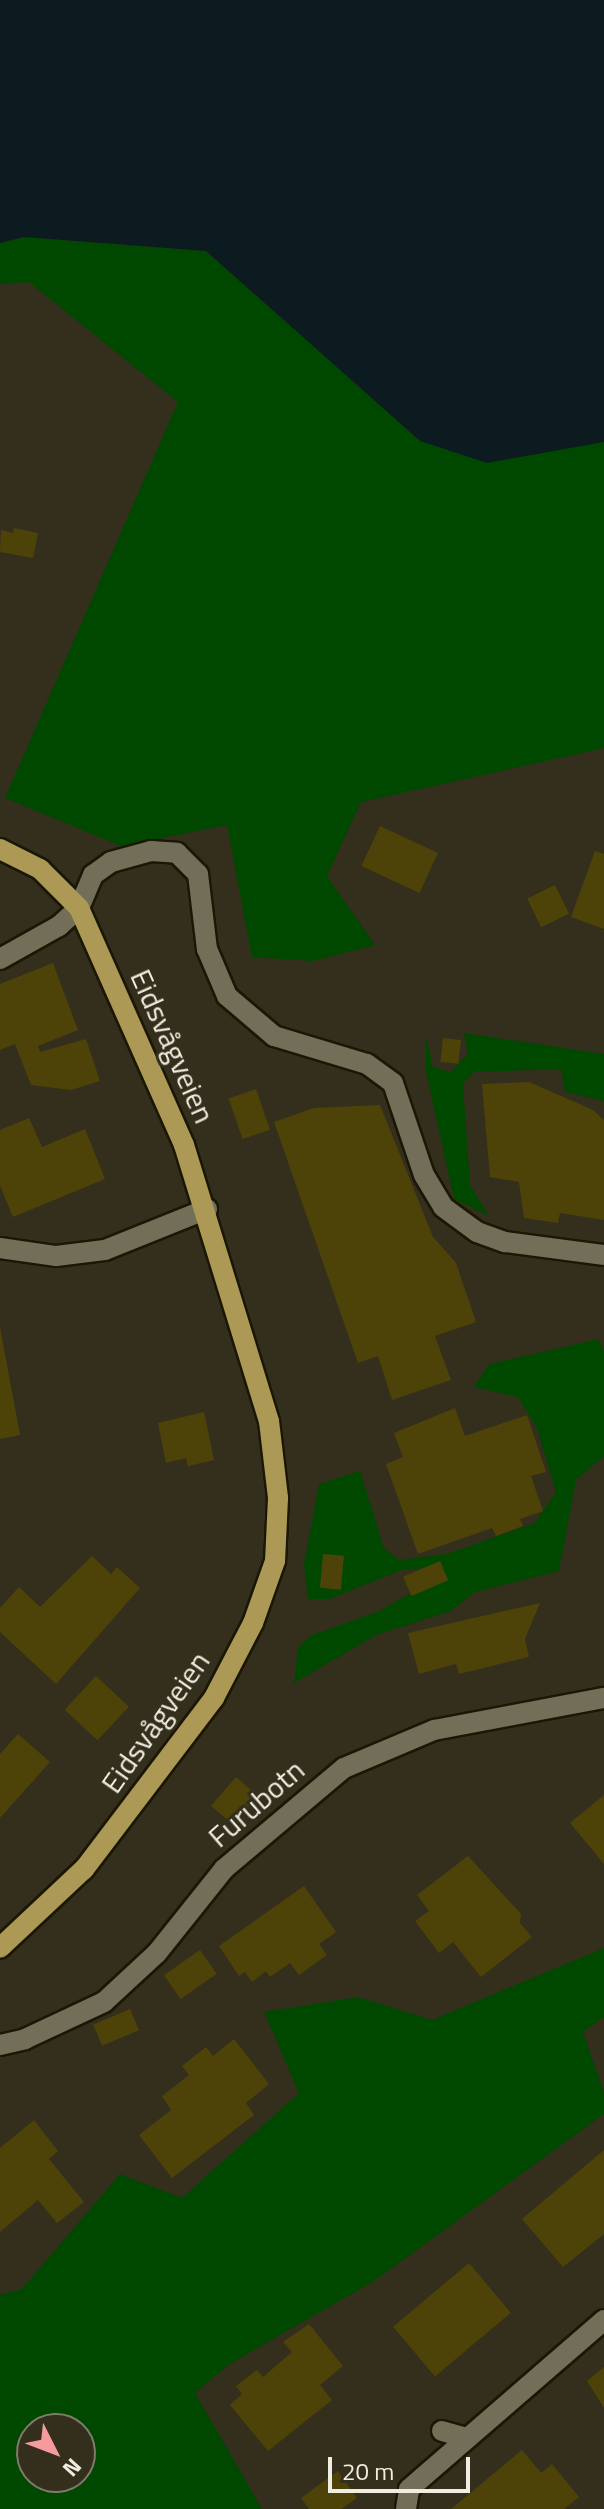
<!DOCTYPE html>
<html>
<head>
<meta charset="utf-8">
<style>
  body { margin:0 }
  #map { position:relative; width:604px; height:2509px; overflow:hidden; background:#332f1c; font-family:"Titillium Web",sans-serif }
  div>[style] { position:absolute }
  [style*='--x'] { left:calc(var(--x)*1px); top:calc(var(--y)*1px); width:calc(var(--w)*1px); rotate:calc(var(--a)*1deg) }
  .green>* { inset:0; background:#004800 }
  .water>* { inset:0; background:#0b1b20 }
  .building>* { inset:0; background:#4d4309; transform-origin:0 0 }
  .roads { filter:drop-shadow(2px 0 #1b1705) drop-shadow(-2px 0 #1b1705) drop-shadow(0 2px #1b1705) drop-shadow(0 -2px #1b1705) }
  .lane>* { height:20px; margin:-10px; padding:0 10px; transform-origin:10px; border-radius:10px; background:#726e58 }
  .street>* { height:20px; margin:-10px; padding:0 10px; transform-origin:10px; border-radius:10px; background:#726e58 }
  .primary>* { height:20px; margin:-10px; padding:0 10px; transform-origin:10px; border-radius:10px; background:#ac9956 }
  span { translate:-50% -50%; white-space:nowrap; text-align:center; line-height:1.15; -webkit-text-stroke:6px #332f1c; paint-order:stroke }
  .street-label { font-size:30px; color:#efede1 }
  .north { position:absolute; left:16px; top:2413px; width:80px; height:80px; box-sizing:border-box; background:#332f1c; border:2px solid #7e7b6b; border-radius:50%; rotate:132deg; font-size:22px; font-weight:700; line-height:32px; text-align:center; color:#efede1 }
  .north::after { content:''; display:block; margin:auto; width:28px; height:36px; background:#f59b9d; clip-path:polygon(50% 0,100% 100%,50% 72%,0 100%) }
  .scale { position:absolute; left:328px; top:2457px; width:142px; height:36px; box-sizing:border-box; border:4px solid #efede1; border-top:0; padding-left:10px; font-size:24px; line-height:28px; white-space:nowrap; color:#efede1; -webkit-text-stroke:6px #332f1c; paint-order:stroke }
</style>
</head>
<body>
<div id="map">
  <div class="green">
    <div style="clip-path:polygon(24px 237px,206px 251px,420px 441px,557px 448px,604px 442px,604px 748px,361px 802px,327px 876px,375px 945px,313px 961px,252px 957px,227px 825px,121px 846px,5px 798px,178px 402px,29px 282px,0 284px,0 243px)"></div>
    <div style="clip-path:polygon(464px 1033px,604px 1054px,604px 1101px,565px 1092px,561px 1069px,474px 1072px,463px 1084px,470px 1185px,489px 1216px,454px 1199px,426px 1072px,426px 1037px,433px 1067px,451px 1072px,468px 1054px)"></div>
    <div style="clip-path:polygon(599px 1339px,604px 1351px,604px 1456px,576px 1480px,559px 1571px,475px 1592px,451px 1611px,376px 1635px,294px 1683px,298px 1648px,312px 1635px,377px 1612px,424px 1586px,443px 1567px,402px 1570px,329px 1599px,308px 1599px,304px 1565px,319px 1484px,360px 1471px,384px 1548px,399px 1560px,447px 1554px,535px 1523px,556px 1492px,537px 1428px,518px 1397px,474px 1387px,489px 1364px)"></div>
    <div style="clip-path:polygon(evenodd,604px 1948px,604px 2017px,583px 2032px,604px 2093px,604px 2114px,374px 2281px,228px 2365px,195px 2393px,262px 2509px,0 2509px,0 2295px,22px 2289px,120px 2174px,182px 2198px,299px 2093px,264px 2012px,358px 1997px,432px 2020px,604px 1948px,32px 2429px,80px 2429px,80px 2477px,32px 2477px,32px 2429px)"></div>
  </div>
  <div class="water">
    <div style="clip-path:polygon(0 0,604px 0,604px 442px,487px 463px,420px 441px,206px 251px,24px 237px,0 243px)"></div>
  </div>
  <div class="building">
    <div style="clip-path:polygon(14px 528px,38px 533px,33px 558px,0 552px,1px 530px,13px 533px)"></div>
    <div style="left:380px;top:826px;width:64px;height:44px;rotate:25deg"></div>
    <div style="clip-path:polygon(595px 851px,604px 854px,604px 929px,571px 917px)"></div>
    <div style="left:555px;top:885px;width:32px;height:31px;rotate:64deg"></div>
    <div style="clip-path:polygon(53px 963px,78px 1030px,38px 1046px,40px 1052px,86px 1039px,100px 1081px,71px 1090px,31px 1085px,15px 1044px,0 1050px,0 984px)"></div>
    <div style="left:443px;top:1038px;width:18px;height:24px;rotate:6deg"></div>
    <div style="clip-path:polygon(529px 1082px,593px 1110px,604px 1120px,604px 1220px,560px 1213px,558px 1223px,524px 1218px,519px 1182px,490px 1177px,482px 1084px)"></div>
    <div style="left:256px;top:1089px;width:43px;height:29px;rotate:71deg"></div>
    <div style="clip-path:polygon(380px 1105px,433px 1237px,456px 1263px,476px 1322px,435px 1336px,451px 1380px,392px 1400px,378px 1356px,358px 1363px,274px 1122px,314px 1108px)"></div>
    <div style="clip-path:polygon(29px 1118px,42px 1147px,85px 1129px,105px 1179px,13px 1217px,0 1186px,0 1130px)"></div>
    <div style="clip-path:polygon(0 1327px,20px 1435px,0 1439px)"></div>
    <div style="clip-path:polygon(455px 1408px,465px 1436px,527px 1415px,546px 1472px,531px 1476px,543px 1511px,520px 1519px,523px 1526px,496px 1536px,492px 1528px,418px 1554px,386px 1464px,403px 1457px,394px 1433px)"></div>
    <div style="clip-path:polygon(204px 1412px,214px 1460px,188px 1466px,186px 1458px,166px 1463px,158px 1423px)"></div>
    <div style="left:323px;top:1554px;width:21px;height:34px;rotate:5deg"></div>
    <div style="clip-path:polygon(92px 1556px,111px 1574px,117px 1567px,140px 1588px,56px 1684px,0 1632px,0 1608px,19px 1587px,40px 1607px)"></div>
    <div style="left:440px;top:1561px;width:21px;height:40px;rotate:67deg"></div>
    <div style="clip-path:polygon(540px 1603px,525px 1639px,529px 1657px,459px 1674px,456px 1664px,419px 1674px,408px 1633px)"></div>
    <div style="left:96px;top:1676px;width:45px;height:46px;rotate:43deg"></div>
    <div style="clip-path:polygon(18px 1734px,50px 1762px,0 1818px,0 1754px)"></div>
    <div style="left:236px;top:1777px;width:29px;height:38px;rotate:41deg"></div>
    <div style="clip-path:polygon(604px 1795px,604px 1864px,570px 1823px)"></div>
    <div style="clip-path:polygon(468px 1856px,521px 1914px,520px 1923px,532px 1937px,481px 1977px,453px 1942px,439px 1953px,415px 1921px,429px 1911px,417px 1895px)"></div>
    <div style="clip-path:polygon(304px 1886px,336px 1932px,319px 1944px,327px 1955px,299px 1975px,290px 1963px,270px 1977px,266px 1971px,252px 1982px,245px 1972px,239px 1976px,219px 1946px)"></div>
    <div style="left:200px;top:1950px;width:29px;height:44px;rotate:55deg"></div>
    <div style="left:130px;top:2009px;width:23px;height:40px;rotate:67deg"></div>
    <div style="clip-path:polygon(234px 2039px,269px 2084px,246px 2103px,254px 2115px,172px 2178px,139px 2135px,171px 2110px,162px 2096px,189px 2075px,182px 2066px,206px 2047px,213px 2056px)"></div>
    <div style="clip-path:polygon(34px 2120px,58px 2151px,49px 2159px,84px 2202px,57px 2223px,38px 2200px,0 2232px,0 2148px)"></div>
    <div style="clip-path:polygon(604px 2150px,604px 2234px,563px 2267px,522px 2219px)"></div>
    <div style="left:469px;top:2263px;width:65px;height:99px;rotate:50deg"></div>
    <div style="clip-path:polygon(309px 2324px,343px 2366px,320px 2385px,332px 2400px,268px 2451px,230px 2405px,242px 2394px,236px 2386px,257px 2370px,263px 2377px,292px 2352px,283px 2342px)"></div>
    <div style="clip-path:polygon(604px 2367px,604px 2408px,587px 2381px)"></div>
    <div style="clip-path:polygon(522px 2450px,541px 2473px,552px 2464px,579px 2497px,564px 2509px,451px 2509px)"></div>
    <div style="clip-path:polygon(338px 2471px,357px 2498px,341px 2509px,309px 2509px,301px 2498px)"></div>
  </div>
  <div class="roads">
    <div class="lane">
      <div style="--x:79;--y:908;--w:36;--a:-67"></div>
      <div style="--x:93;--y:875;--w:22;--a:-36"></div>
      <div style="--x:111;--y:862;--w:41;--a:-15.4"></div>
      <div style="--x:151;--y:851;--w:26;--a:4"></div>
      <div style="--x:177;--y:853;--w:30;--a:45"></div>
      <div style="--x:198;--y:874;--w:76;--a:83.2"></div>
      <div style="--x:207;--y:949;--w:51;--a:66.9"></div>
      <div style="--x:227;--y:996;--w:62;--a:40.4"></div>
      <div style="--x:274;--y:1036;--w:97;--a:16.8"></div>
      <div style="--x:367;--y:1064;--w:32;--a:36"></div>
      <div style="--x:393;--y:1083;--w:97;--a:71.4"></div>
      <div style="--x:424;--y:1175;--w:37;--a:59"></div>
      <div style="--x:443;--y:1207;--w:42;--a:36.3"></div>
      <div style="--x:477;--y:1232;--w:30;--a:20"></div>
      <div style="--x:505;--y:1242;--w:100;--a:7.5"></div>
      <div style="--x:0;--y:1248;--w:57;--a:8.1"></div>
      <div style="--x:56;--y:1256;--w:49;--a:-7"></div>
      <div style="--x:105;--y:1250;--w:110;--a:-21.9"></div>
      <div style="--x:442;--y:2431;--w:26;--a:16"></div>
    </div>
    <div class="street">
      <div style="--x:0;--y:959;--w:68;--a:-29.2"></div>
      <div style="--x:59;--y:926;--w:27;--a:-42"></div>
      <div style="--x:0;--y:2045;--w:26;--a:-13"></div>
      <div style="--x:25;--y:2039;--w:87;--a:-25.1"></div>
      <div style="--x:104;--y:2002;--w:72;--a:-42.8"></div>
      <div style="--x:157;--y:1953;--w:107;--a:-51.4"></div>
      <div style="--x:224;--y:1869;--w:157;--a:-40.1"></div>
      <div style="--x:344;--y:1768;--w:98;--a:-22.9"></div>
      <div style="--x:434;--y:1730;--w:173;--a:-10.7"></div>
      <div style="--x:406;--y:2509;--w:20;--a:-81"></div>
      <div style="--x:409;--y:2489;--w:258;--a:-40.9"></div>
    </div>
    <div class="primary">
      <div style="--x:0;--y:849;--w:45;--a:26.6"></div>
      <div style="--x:40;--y:869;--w:55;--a:45"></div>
      <div style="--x:79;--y:908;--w:259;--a:66.1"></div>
      <div style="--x:184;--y:1145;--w:289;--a:72.9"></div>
      <div style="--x:269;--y:1421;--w:78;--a:83.3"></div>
      <div style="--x:278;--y:1498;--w:63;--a:92.7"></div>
      <div style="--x:275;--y:1561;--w:66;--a:109.5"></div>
      <div style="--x:253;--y:1623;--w:85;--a:117.5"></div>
      <div style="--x:214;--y:1698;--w:215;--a:127.2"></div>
      <div style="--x:84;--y:1869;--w:115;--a:136.8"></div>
    </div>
  </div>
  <div class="street-label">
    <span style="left:173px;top:1046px;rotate:66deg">Eidsvågveien</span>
    <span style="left:155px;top:1722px;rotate:-55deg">Eidsvågveien</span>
    <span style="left:256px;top:1803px;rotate:-41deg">Furubotn</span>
  </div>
  <div class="north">N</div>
  <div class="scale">20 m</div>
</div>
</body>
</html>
